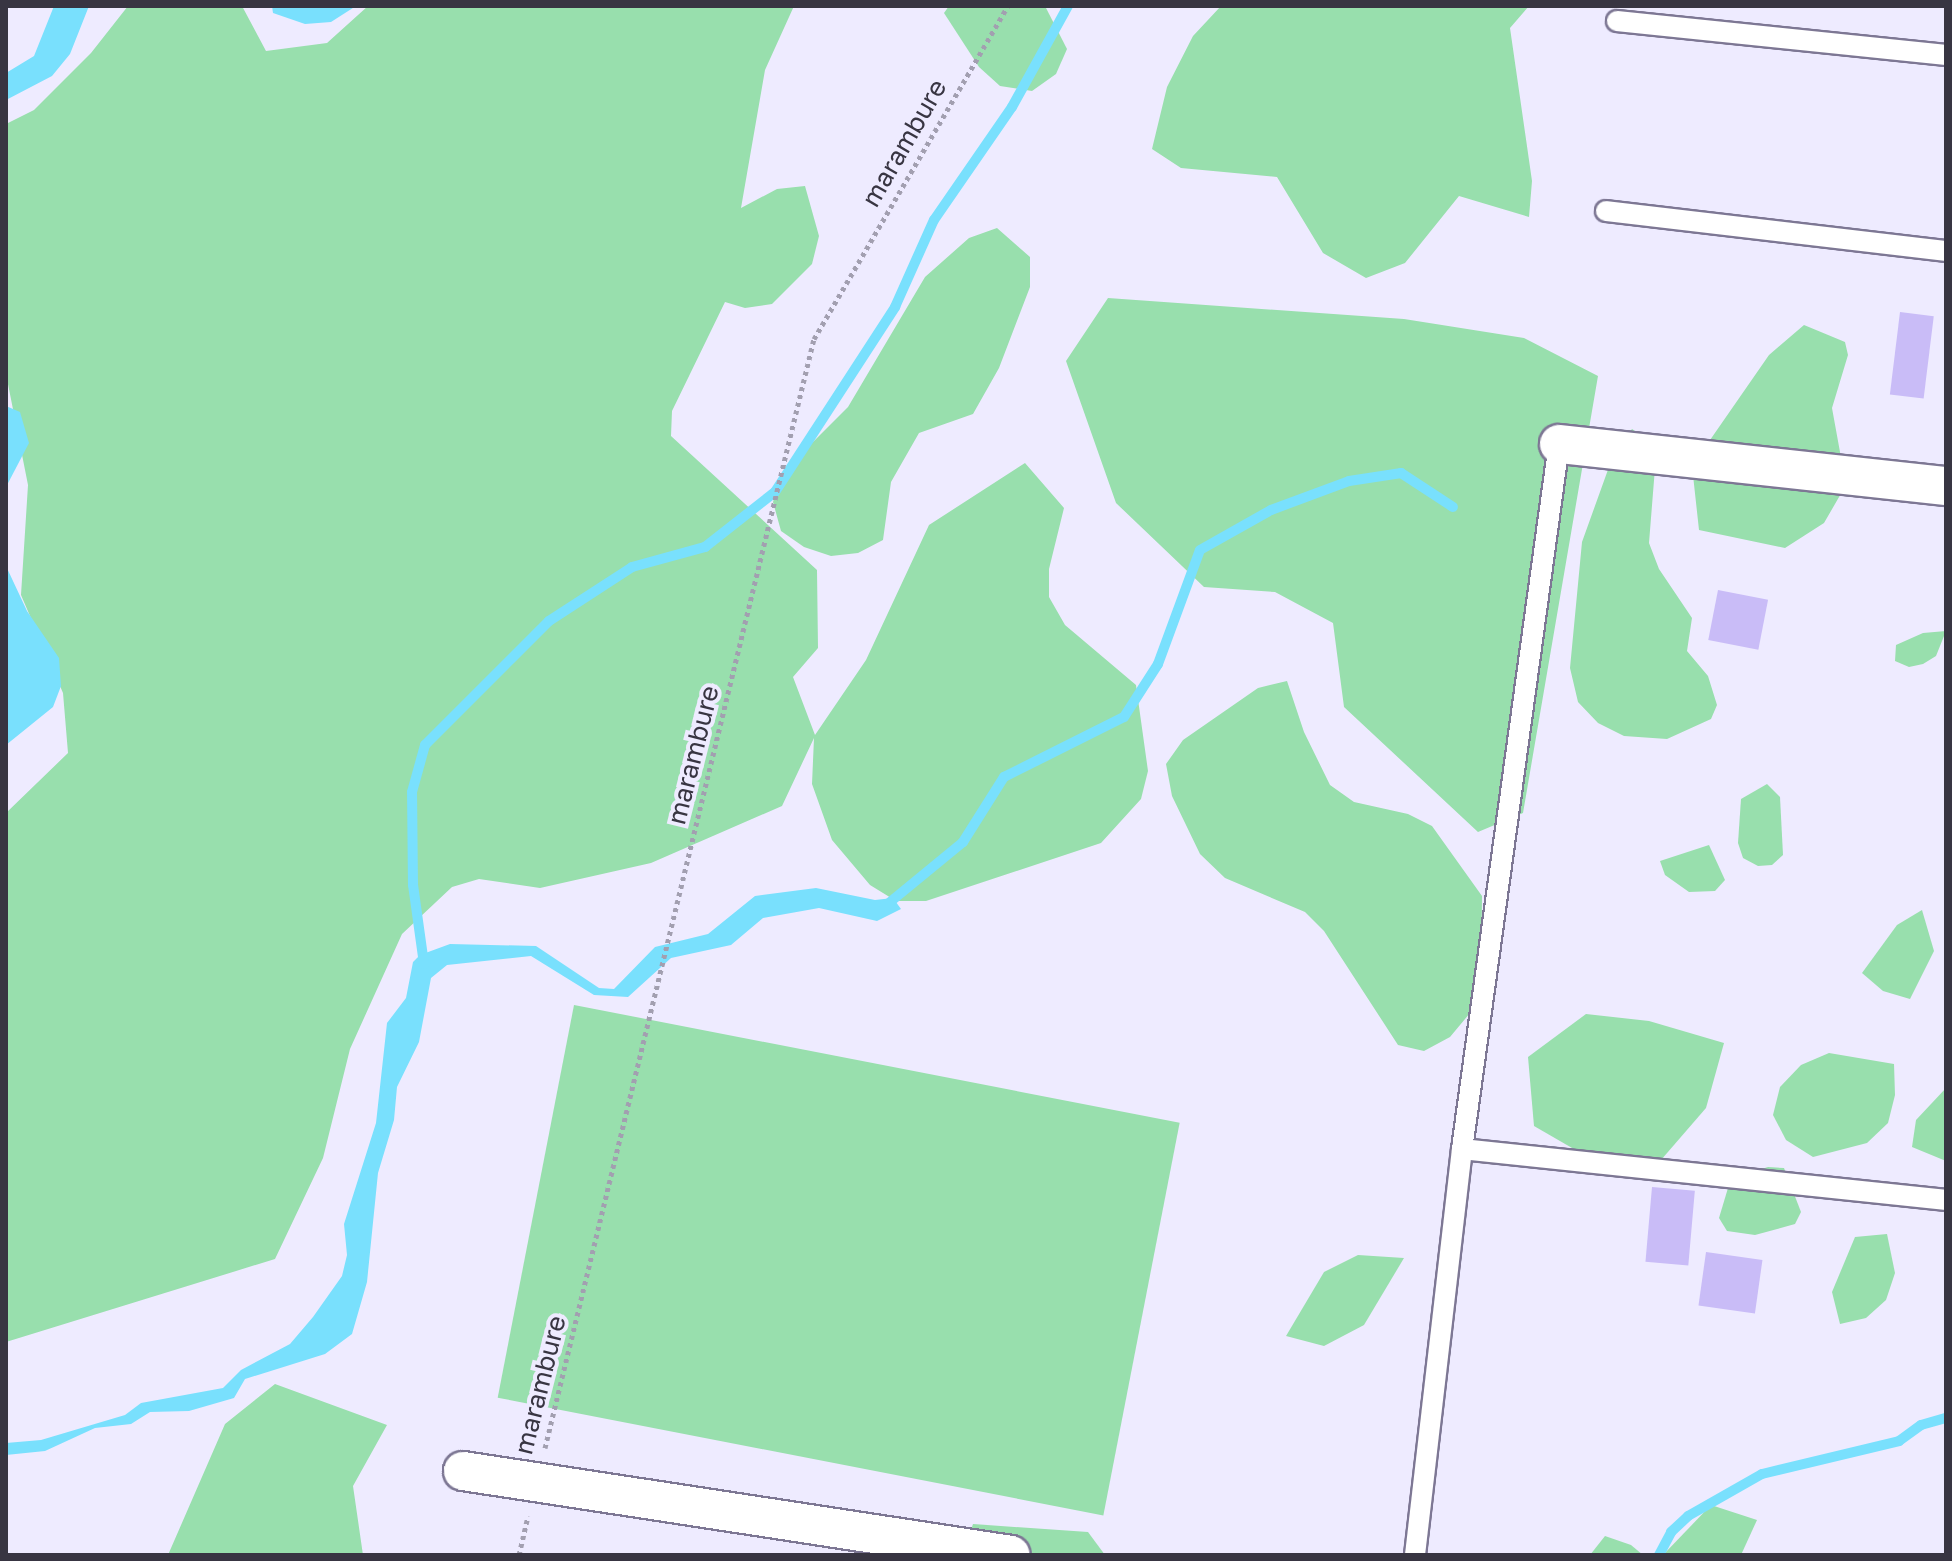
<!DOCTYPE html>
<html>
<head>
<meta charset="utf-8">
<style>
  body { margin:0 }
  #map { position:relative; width:1952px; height:1561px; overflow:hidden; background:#eeebff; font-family:"Golos Text",sans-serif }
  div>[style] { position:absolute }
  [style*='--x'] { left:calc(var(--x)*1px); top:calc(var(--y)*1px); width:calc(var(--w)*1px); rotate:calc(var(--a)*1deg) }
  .green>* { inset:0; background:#98dfad; transform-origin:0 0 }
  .water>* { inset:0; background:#79e0fd }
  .stream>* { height:10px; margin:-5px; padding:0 5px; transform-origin:5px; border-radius:5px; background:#79e0fd }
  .building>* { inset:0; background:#c9bcf7; transform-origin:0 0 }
  .path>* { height:5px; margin-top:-2.5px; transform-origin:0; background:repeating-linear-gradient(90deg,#a29fb0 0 4px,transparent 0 8px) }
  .roads { filter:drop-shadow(2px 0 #7d7794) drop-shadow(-2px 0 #7d7794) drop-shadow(0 2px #7d7794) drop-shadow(0 -2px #7d7794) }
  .lane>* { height:20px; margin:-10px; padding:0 10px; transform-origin:10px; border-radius:10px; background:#fff }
  .street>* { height:38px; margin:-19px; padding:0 19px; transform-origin:19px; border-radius:19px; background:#fff }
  span { translate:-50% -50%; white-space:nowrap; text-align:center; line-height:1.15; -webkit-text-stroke:8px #eeebff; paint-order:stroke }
  .street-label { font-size:26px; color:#383542 }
  .frame { position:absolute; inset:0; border:8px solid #383542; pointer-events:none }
</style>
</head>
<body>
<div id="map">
  <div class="green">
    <div style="clip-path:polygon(128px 6px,242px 6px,266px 51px,327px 43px,368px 6px,794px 6px,765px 70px,741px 208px,777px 189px,805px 186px,819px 236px,812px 264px,772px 304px,745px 308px,725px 302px,672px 411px,671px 436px,817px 570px,818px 648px,793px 677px,815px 735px,866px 660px,929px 525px,1025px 463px,1064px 508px,1049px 569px,1049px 597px,1065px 625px,1136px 685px,1148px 771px,1141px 799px,1101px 843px,926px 901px,896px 901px,870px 885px,832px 840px,812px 784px,814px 738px,782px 806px,651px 863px,540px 888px,479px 879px,452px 887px,402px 934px,350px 1049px,323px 1158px,275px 1259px,6px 1342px,6px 813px,68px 753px,63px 693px,21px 595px,28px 485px,6px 374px,6px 124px,34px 110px,91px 53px)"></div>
    <div style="clip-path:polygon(949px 6px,1045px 6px,1067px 49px,1056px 74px,1032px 91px,1000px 86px,979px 67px,944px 13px)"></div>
    <div style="clip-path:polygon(1221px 6px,1529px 6px,1510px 28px,1532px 181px,1529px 217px,1459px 196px,1405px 263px,1366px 278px,1323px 253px,1277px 177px,1181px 168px,1152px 149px,1167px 87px,1193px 36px)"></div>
    <div style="clip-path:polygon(997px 228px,1030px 257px,1030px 287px,999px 368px,973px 414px,919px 433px,891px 482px,883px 540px,858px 553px,831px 556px,804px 547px,781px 531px,773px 502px,782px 473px,848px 407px,925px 277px,969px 238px)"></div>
    <div style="clip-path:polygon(1108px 298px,1404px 319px,1524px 338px,1598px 376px,1523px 813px,1478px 832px,1344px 707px,1333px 623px,1275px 592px,1204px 587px,1116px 503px,1066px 361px)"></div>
    <div style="clip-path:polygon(1804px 325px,1845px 342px,1848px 355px,1832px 408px,1846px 485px,1824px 523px,1785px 548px,1699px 530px,1692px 466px,1769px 355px)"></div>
    <div style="clip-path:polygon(1632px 429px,1644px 437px,1655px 468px,1649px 543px,1659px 569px,1692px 618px,1687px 651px,1708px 676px,1717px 705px,1711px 719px,1667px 739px,1624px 736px,1598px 723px,1578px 702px,1570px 668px,1582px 542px,1614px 453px)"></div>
    <div style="clip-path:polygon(1946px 631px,1936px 656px,1923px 664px,1909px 667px,1895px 661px,1896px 645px,1923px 633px)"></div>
    <div style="clip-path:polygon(1287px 681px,1304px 732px,1330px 785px,1354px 802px,1408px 814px,1432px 826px,1482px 896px,1481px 985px,1470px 1013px,1450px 1037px,1424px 1051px,1398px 1045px,1324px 931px,1305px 912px,1225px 878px,1200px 854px,1172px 796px,1166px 764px,1183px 740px,1258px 688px)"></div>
    <div style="clip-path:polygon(1767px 784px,1780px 797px,1783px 855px,1772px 865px,1758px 866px,1743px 858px,1738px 843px,1741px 799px)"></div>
    <div style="clip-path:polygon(1709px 845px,1725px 880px,1715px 891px,1689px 892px,1665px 875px,1660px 861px)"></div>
    <div style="clip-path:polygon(1922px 910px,1934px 951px,1910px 999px,1883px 991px,1862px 973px,1897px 925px)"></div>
    <div style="left:574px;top:1005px;width:617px;height:400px;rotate:11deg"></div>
    <div style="clip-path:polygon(1586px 1014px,1649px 1021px,1724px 1043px,1706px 1108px,1661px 1160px,1579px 1152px,1534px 1126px,1528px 1057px)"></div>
    <div style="clip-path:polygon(1829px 1053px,1894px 1064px,1895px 1095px,1888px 1123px,1867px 1143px,1813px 1157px,1786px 1140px,1773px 1115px,1780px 1087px,1801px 1065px)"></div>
    <div style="clip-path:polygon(1946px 1088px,1946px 1161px,1912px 1147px,1916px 1120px)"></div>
    <div style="clip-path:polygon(1768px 1167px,1784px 1168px,1801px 1212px,1795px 1224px,1755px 1235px,1727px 1231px,1719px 1218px,1728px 1188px,1737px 1177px)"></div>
    <div style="clip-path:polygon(1887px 1234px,1895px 1273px,1886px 1300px,1866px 1318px,1840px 1324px,1832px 1292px,1855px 1237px)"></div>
    <div style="clip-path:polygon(1358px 1255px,1404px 1258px,1364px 1325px,1324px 1346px,1286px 1336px,1324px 1272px)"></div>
    <div style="clip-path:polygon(275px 1384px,387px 1425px,353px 1486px,363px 1555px,168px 1555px,225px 1424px)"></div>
    <div style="clip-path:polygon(1711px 1505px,1757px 1520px,1741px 1555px,1663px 1555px)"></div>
    <div style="clip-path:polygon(973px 1524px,1088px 1532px,1105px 1555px,962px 1555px)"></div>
    <div style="clip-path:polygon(1605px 1536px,1631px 1545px,1643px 1555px,1590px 1555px)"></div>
  </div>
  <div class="water">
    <div style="clip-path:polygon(54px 6px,89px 6px,70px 54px,52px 76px,6px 100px,6px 73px,34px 56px)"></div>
    <div style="clip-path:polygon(272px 6px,356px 6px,331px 22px,305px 24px,273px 13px)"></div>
    <div style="clip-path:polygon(6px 406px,20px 412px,29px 443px,6px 487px)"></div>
    <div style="clip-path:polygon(6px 566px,27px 611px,59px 658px,61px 686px,53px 707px,6px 745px)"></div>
    <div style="clip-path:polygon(816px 888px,875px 900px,893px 898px,901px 909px,877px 921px,819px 908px,763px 918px,731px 945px,671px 958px,628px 997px,594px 995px,531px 956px,447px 965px,431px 978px,419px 1042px,397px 1087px,394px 1120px,378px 1173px,367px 1282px,352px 1334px,325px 1354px,245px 1379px,234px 1398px,189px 1411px,150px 1412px,131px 1424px,95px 1428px,45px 1451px,6px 1455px,6px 1443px,41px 1440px,125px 1415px,141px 1403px,223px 1388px,241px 1370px,290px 1344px,313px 1317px,342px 1276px,347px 1255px,344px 1224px,376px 1123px,387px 1023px,406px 998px,413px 962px,420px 955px,450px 944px,536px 946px,599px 988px,614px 989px,655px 947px,708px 934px,755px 896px)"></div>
  </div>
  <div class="stream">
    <div style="--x:884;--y:907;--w:102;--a:-39.4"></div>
    <div style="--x:963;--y:842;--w:77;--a:-57.8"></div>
    <div style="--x:1004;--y:777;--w:134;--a:-26.6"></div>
    <div style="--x:1124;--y:717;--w:63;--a:-57.3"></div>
    <div style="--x:1158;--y:664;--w:121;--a:-69.8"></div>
    <div style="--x:1200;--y:550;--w:81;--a:-29.4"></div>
    <div style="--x:1271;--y:510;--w:83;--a:-20.4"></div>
    <div style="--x:1349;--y:481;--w:53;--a:-8.7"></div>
    <div style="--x:1401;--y:473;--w:62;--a:33.2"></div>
    <div style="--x:424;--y:964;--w:80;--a:-97.9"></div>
    <div style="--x:413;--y:885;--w:93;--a:-90.6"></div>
    <div style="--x:412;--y:792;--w:49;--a:-74.5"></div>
    <div style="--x:425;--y:745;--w:175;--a:-45"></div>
    <div style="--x:549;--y:621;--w:99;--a:-33"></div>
    <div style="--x:632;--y:567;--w:76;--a:-15.3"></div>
    <div style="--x:705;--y:547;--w:89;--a:-38.2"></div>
    <div style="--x:775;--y:492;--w:221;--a:-57"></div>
    <div style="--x:895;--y:307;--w:95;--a:-65.9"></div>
    <div style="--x:934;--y:220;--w:137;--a:-55.4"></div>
    <div style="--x:1012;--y:107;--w:115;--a:-61"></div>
    <div style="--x:1659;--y:1555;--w:26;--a:-62"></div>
    <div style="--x:1671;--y:1532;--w:23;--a:-43"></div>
    <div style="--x:1688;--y:1516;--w:85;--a:-29.6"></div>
    <div style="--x:1762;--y:1474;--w:141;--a:-13.5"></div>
    <div style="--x:1899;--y:1441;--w:27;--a:-36"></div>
    <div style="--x:1921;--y:1425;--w:26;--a:-16"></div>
  </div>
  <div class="building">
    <div style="left:1900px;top:312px;width:34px;height:83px;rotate:7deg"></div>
    <div style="left:1718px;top:590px;width:51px;height:51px;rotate:11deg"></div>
    <div style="left:1652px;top:1187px;width:43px;height:75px;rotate:5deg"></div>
    <div style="left:1706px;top:1252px;width:57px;height:54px;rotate:8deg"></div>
  </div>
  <div class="path">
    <div style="--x:545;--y:1448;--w:1141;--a:-76.37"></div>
    <div style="--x:814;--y:339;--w:385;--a:-59.8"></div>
    <div style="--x:519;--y:1555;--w:40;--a:-77"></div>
  </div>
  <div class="roads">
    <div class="lane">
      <div style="--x:1617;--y:21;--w:331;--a:5.9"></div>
      <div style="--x:1606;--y:211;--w:342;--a:6.7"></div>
      <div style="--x:1462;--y:1149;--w:487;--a:6"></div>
      <div style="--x:1415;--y:1555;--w:409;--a:-83.4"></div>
      <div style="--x:1462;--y:1149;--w:712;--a:-82.17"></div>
    </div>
    <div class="street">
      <div style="--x:1559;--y:444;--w:389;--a:6.2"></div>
      <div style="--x:463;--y:1471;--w:554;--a:8.71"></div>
    </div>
  </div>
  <div class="street-label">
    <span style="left:904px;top:143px;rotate:-60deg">marambure</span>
    <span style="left:693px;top:755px;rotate:-76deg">marambure</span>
    <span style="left:540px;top:1385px;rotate:-76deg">marambure</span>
  </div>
  <div class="frame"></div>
</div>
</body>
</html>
